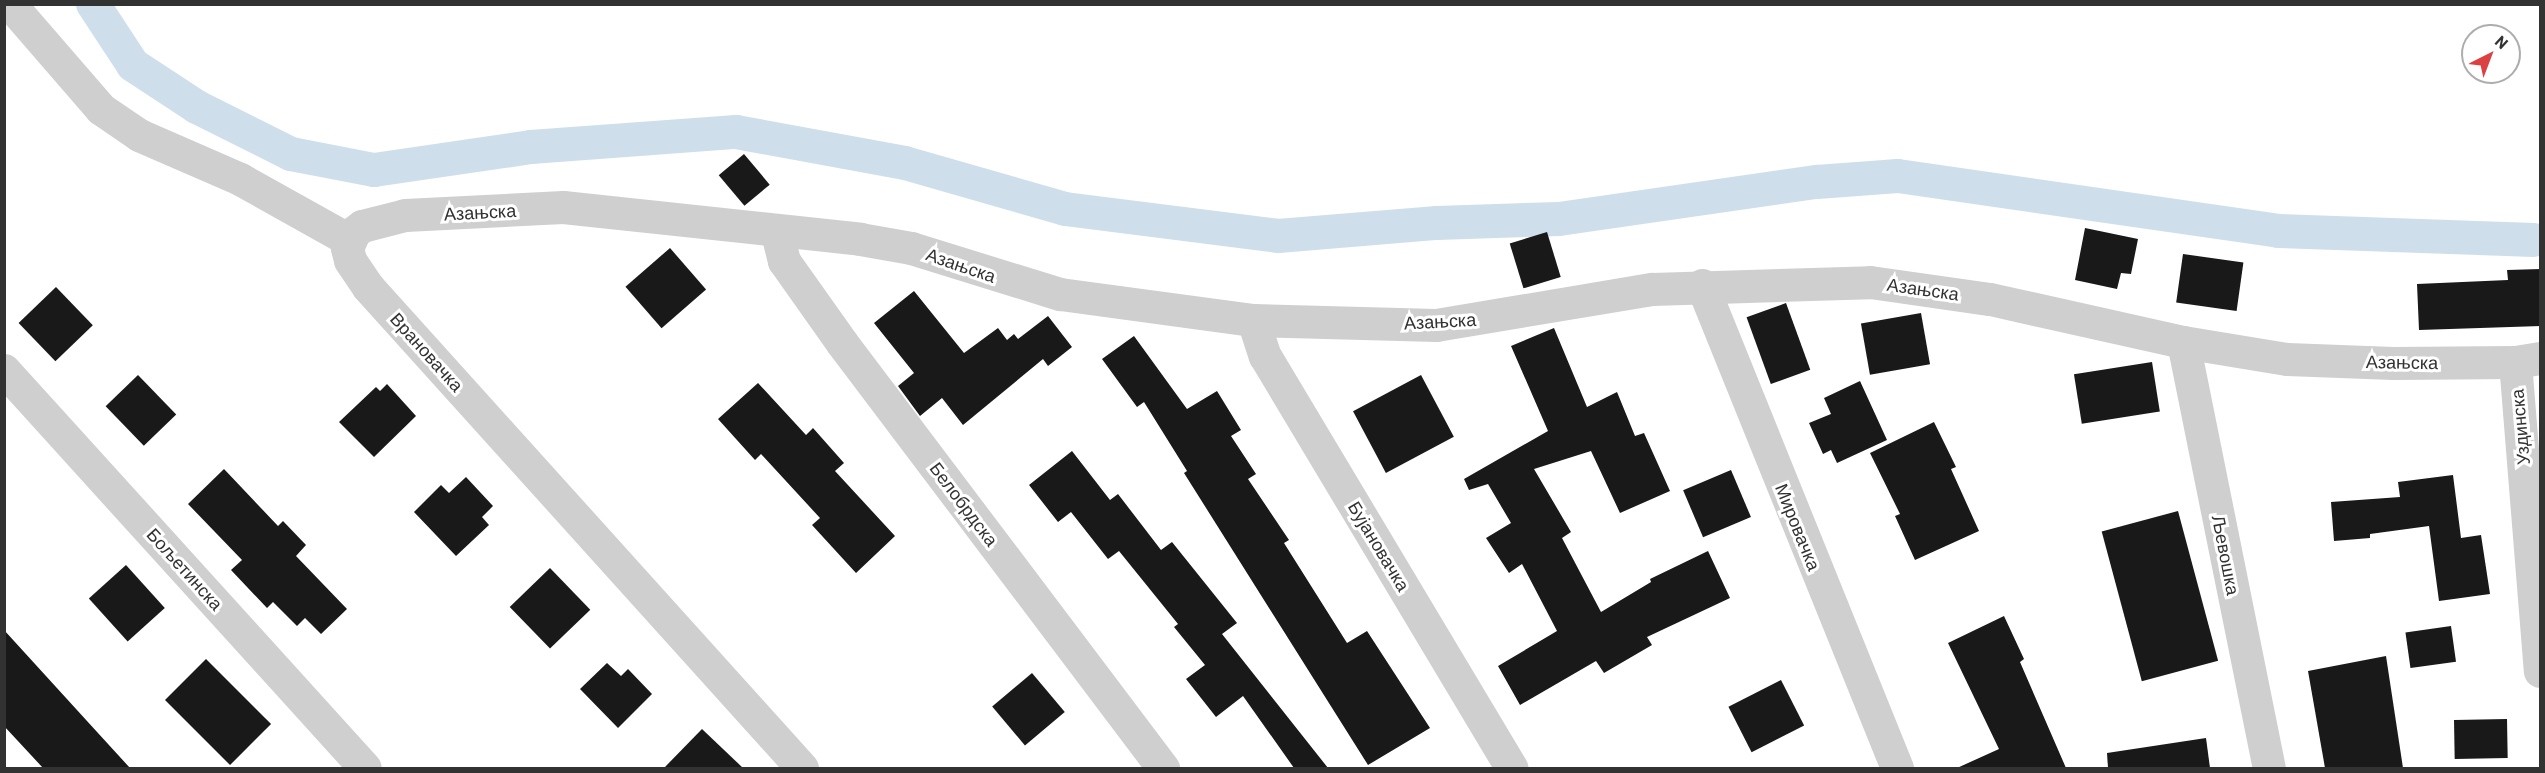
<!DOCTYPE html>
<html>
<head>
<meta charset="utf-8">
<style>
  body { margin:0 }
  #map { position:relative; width:2545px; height:773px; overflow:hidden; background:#fff; font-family:Barlow,sans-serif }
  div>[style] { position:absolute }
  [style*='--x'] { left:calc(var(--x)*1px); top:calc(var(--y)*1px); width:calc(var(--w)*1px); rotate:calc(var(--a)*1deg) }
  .canal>* { height:34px; margin:-17px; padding:0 17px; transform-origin:17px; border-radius:17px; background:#cfdeeb }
  .building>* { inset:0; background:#191919; transform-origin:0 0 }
  .minor>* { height:33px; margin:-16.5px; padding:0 16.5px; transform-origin:16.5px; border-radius:16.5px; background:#cfcfcf }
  span { translate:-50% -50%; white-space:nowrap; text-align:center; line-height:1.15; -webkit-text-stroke:6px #fff; paint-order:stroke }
  .street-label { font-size:18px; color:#323232 }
  .frame { position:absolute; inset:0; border:6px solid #323232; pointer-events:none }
  .north { position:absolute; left:2461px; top:24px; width:60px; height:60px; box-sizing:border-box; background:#fff; border:2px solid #adadad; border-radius:50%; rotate:42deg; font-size:16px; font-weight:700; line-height:24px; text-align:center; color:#323232 }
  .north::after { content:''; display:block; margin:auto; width:21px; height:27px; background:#db4143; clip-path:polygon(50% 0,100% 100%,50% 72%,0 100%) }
</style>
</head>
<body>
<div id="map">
  <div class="canal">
    <div style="--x:93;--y:4;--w:73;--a:56.7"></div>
    <div style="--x:133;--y:65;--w:77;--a:33.3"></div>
    <div style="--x:197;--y:107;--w:105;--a:26.6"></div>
    <div style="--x:291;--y:154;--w:85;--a:10.9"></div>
    <div style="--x:374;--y:170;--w:159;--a:-8.3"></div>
    <div style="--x:531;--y:147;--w:206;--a:-4.2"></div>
    <div style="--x:736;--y:132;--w:172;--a:10.4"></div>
    <div style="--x:905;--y:163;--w:166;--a:16"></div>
    <div style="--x:1065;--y:209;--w:215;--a:7.2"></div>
    <div style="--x:1278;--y:236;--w:160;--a:-4.7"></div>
    <div style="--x:1437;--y:223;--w:122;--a:-1.9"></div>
    <div style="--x:1559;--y:219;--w:261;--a:-8.2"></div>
    <div style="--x:1817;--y:182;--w:81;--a:-4.2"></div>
    <div style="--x:1898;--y:176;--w:384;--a:8.2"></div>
    <div style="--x:2278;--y:231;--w:256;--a:2"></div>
  </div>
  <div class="building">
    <div style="left:744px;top:154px;width:40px;height:33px;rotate:50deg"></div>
    <div style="clip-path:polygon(2085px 228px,2138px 239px,2131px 274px,2121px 273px,2117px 289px,2075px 280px)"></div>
    <div style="left:1547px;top:232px;width:47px;height:39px;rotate:73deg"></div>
    <div style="left:670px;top:248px;width:55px;height:59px;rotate:49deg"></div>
    <div style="left:2183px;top:254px;width:61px;height:49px;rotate:8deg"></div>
    <div style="clip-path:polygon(2541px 269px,2541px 326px,2419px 330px,2417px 284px,2508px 280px,2507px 270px)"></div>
    <div style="left:56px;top:287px;width:53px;height:52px;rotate:46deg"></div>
    <div style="clip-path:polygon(914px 291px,964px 353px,998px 328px,1007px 340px,1014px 334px,1018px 339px,1048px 316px,1072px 347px,1048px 366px,1043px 359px,963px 425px,942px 398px,920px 416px,898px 386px,914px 373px,874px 323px)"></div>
    <div style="left:1786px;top:303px;width:71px;height:42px;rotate:70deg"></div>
    <div style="left:1921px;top:313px;width:52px;height:61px;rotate:80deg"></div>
    <div style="clip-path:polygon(1554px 328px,1587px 407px,1617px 392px,1635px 436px,1644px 433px,1670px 491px,1620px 513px,1591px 451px,1534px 469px,1571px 532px,1562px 538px,1601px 612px,1651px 582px,1650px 579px,1708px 551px,1730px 598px,1647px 637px,1652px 645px,1604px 673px,1596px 661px,1520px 705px,1498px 666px,1557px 631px,1522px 564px,1509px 573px,1486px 538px,1511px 523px,1488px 484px,1469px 490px,1464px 479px,1548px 431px,1511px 346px)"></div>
    <div style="clip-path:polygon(1134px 336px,1187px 409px,1217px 391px,1241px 430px,1231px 436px,1256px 474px,1248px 479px,1289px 540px,1284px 543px,1347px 643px,1367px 631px,1430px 728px,1368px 765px,1184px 473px,1187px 471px,1144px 402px,1137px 407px,1102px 359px)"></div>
    <div style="left:2152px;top:362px;width:50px;height:79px;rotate:81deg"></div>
    <div style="left:138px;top:375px;width:55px;height:45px;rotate:46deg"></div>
    <div style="left:1421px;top:375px;width:70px;height:77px;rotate:62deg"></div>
    <div style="clip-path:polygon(1860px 381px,1887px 440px,1837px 463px,1831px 450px,1823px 454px,1809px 423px,1831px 414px,1824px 398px)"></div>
    <div style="clip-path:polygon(758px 383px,806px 435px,813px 428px,844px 463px,835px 471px,895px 536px,856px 573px,812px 525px,820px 518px,761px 454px,755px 460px,718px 419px)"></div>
    <div style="clip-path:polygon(387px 384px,416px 416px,374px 457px,339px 422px,376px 387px,380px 391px)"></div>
    <div style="clip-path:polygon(1934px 422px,1956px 467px,1951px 469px,1979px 531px,1915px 560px,1895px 516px,1900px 514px,1870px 453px)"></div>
    <div style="clip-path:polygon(1072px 451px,1110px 500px,1118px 494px,1161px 550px,1172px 542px,1237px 623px,1222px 634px,1328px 768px,1294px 768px,1243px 696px,1216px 717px,1186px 679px,1205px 665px,1174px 627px,1178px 624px,1119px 551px,1108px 559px,1071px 512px,1058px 522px,1029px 485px)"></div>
    <div style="clip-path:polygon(224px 469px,278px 526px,283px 521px,306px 545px,296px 556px,347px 609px,321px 634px,305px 618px,297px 626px,273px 602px,267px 608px,231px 570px,242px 560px,188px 504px)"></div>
    <div style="left:1731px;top:470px;width:51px;height:52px;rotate:67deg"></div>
    <div style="clip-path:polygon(2453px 475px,2461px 538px,2481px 535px,2490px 594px,2439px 601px,2429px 526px,2370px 534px,2370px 538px,2334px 541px,2331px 502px,2400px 497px,2398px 482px)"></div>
    <div style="clip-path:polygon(466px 477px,493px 506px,482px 517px,489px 525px,456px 556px,414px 512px,441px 485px,449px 493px)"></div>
    <div style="left:2178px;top:511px;width:155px;height:79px;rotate:75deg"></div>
    <div style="left:126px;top:565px;width:58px;height:50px;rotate:48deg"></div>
    <div style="left:550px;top:568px;width:58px;height:56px;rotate:46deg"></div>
    <div style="clip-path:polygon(2004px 616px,2024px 659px,2020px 662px,2066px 768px,1957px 768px,1999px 749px,1948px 643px)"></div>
    <div style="left:2451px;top:626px;width:36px;height:46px;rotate:82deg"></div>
    <div style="clip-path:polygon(4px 630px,87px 721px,130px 768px,43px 768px,4px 726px)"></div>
    <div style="clip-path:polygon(2386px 656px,2403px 768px,2325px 768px,2308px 671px)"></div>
    <div style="left:206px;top:659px;width:92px;height:58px;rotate:45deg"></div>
    <div style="clip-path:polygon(607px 663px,621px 676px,628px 669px,652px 694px,618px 728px,580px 689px)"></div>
    <div style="left:1032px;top:673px;width:51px;height:52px;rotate:50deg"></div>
    <div style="left:1781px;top:680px;width:51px;height:59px;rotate:63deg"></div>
    <div style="left:2507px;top:719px;width:39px;height:53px;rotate:89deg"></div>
    <div style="clip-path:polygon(702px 729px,743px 768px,664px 768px)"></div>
    <div style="clip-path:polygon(2206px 738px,2210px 768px,2108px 768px,2107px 753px)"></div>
  </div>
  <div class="minor">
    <div style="--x:10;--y:4;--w:139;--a:49.1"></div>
    <div style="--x:101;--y:109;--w:46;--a:34.4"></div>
    <div style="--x:139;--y:135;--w:110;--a:23.5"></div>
    <div style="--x:240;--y:179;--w:125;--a:29.2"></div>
    <div style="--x:777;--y:233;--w:29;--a:76"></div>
    <div style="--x:784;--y:261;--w:100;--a:54.7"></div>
    <div style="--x:842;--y:343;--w:533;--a:52.94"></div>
    <div style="--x:1702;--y:285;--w:521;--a:68.01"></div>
    <div style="--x:1253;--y:320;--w:38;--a:72"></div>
    <div style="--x:1265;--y:356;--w:480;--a:59.1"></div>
    <div style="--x:2183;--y:342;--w:435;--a:78.6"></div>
    <div style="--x:2515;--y:362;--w:310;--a:85.4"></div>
    <div style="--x:4;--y:370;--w:537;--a:47.79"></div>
    <div style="--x:802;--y:768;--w:648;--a:-132.06"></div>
    <div style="--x:368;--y:287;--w:32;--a:-124"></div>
    <div style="--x:350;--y:260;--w:12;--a:-104"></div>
    <div style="--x:347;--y:248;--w:17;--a:-66"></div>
    <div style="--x:354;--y:232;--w:10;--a:-37"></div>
    <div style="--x:362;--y:226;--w:44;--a:-14.3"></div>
    <div style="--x:405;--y:215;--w:158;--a:-2.9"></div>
    <div style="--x:563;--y:207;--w:299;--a:6.1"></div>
    <div style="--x:860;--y:239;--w:52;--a:10"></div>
    <div style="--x:911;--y:248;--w:156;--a:17.2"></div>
    <div style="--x:1060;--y:294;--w:195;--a:7.7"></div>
    <div style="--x:1253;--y:320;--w:183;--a:1.6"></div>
    <div style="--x:1436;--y:325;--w:219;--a:-9.5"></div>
    <div style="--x:1652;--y:289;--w:218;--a:-1.8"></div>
    <div style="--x:1870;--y:282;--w:121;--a:8.1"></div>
    <div style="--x:1990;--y:299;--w:198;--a:12.6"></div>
    <div style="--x:2183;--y:342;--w:105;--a:9.3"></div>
    <div style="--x:2287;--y:359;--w:106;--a:2.2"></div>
    <div style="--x:2393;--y:363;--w:122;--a:-0.5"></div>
    <div style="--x:2515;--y:362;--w:25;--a:-9"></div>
  </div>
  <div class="street-label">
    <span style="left:480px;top:212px;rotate:-3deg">Азањска</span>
    <span style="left:961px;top:265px;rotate:19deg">Азањска</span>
    <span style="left:1923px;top:289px;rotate:8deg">Азањска</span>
    <span style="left:1440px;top:321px;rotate:-3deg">Азањска</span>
    <span style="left:427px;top:352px;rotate:48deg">Врановачка</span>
    <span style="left:2402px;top:362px;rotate:1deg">Азањска</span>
    <span style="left:2520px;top:427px;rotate:-95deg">Уздинска</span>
    <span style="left:964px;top:504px;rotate:53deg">Белобрдска</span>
    <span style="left:1798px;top:527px;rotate:68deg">Мировачка</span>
    <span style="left:1379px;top:546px;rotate:59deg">Бујановачка</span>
    <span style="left:2226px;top:555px;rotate:79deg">Љевошка</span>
    <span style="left:185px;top:569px;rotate:48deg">Бољетинска</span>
  </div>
  <div class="frame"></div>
  <div class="north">N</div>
</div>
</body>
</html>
